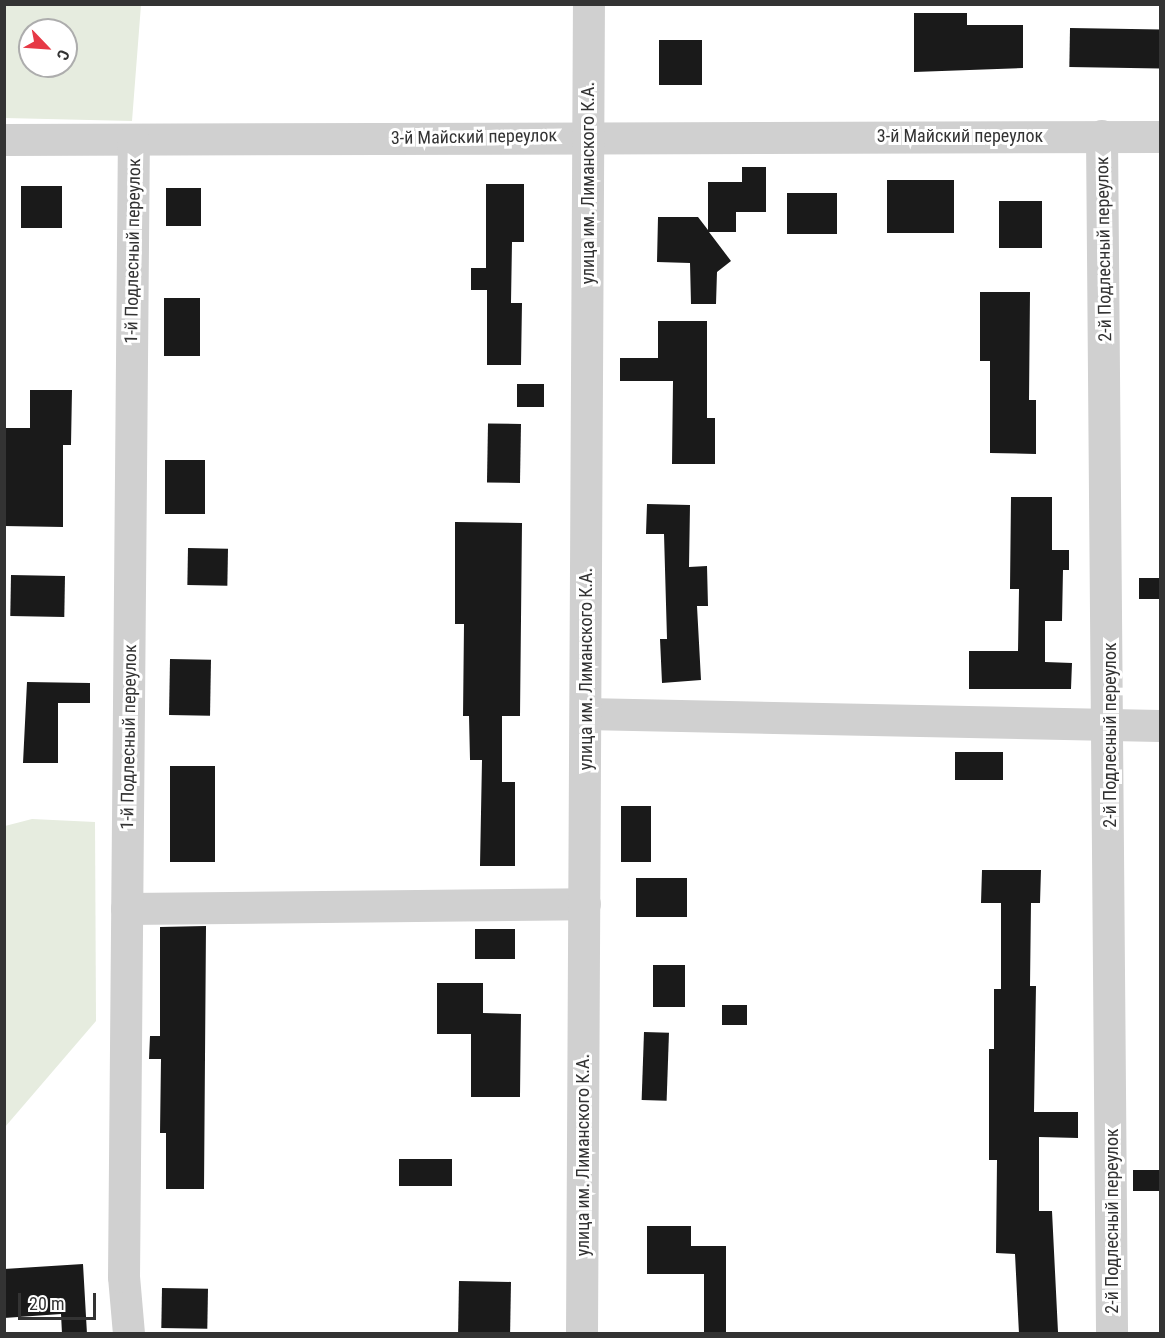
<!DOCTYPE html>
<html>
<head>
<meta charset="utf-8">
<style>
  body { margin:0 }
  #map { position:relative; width:1165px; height:1338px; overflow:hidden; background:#fff; font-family:"Roboto Condensed",sans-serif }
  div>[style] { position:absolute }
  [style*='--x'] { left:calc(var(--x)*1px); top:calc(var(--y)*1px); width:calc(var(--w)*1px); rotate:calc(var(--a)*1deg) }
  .green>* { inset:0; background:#e6ecdf }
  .building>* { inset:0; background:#1a1a1a; transform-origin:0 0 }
  .minor>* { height:32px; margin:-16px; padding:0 16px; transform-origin:16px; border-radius:16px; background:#d0d0d0 }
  span { translate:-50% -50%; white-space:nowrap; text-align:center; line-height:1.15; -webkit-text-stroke:6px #fff; paint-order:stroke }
  .street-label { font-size:18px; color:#333 }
  .frame { position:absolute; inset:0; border:6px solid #333; pointer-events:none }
  .north { position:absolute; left:18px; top:18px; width:60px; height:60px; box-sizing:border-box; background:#fff; border:2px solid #adadad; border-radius:50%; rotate:115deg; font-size:16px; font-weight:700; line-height:24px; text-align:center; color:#333 }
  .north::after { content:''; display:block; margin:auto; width:21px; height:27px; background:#e63946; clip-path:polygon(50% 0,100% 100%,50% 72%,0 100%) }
  .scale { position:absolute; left:18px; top:1293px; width:78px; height:27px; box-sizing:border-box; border:3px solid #333; border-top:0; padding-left:8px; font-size:18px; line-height:21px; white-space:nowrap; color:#333; -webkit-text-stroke:4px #fff; paint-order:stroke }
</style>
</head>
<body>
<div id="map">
  <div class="green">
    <div style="clip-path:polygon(evenodd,5px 4px,141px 5px,132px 121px,5px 118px,5px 4px,30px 30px,66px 30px,66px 66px,30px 66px,30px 30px)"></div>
    <div style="clip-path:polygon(32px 819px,95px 822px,96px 1021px,5px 1127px,5px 826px)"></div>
  </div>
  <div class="building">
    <div style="clip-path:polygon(914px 13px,967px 13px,967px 25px,1023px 25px,1023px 68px,914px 72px)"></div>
    <div style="left:1070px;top:28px;width:91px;height:39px;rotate:1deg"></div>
    <div style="left:659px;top:40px;width:43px;height:45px"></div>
    <div style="clip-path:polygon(742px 167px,766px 167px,766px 212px,736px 212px,736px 232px,709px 232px,731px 261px,717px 272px,716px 304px,691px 304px,690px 263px,657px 262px,658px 217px,698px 217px,708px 230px,708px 182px,742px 182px)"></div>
    <div style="left:887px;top:180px;width:67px;height:53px"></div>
    <div style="clip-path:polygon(486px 184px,524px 184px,524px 242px,512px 242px,511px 303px,522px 303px,521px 365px,487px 365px,487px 290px,471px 290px,471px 268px,486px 268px)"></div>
    <div style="left:21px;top:186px;width:41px;height:42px"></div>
    <div style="left:166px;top:188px;width:35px;height:38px"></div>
    <div style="left:787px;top:193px;width:50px;height:41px"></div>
    <div style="left:999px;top:201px;width:43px;height:47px"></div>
    <div style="clip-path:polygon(980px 292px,1030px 292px,1029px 400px,1036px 400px,1036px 454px,990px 453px,990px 361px,980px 361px)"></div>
    <div style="left:164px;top:298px;width:36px;height:58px"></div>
    <div style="clip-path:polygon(658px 321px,707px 321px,707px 418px,715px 418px,715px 464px,672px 464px,673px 381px,620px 381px,620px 358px,658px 358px)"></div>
    <div style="left:517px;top:384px;width:27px;height:23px"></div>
    <div style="clip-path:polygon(30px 390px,72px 390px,71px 445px,63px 445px,63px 527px,4px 526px,4px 428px,30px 428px)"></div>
    <div style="left:521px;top:424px;width:59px;height:33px;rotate:91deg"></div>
    <div style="left:165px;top:460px;width:40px;height:54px"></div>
    <div style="clip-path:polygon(1011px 497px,1052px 497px,1052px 550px,1069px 550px,1069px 570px,1063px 570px,1062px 621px,1045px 621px,1045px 662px,1072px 663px,1071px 689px,969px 689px,969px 651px,1018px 651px,1019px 589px,1010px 589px)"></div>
    <div style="clip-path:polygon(647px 504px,690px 505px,689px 567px,707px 566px,708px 606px,697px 606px,701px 680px,662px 683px,660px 639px,667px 639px,664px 534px,646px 534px)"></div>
    <div style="clip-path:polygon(455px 522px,522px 523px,520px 716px,502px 716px,502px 782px,515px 782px,515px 866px,480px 866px,482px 760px,470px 760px,469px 716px,463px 716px,464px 624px,455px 624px)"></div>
    <div style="left:188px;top:548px;width:40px;height:37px;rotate:1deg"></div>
    <div style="left:11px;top:575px;width:54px;height:41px;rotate:1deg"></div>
    <div style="left:1139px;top:578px;width:22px;height:21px"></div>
    <div style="left:170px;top:659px;width:41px;height:56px;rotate:1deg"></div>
    <div style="clip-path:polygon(27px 682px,90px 683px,90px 703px,58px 703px,58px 763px,23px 763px)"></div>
    <div style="left:955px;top:752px;width:48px;height:28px"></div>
    <div style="left:170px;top:766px;width:45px;height:96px"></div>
    <div style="left:621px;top:806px;width:30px;height:56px"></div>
    <div style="clip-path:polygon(982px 870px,1041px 870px,1040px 903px,1031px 903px,1030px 986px,1036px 986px,1034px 1112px,1078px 1112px,1078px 1138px,1039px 1137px,1039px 1211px,1052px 1211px,1058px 1332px,1019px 1334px,1015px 1254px,996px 1253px,997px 1160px,989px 1160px,989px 1049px,994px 1049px,994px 989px,1001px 989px,1001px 903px,981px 903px)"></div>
    <div style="left:636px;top:878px;width:51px;height:39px"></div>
    <div style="clip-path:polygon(206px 926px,204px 1189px,166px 1189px,166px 1133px,160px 1133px,161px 1059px,149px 1059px,150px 1036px,160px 1036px,160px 927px)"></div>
    <div style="left:475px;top:929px;width:40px;height:30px"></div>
    <div style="left:653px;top:965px;width:32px;height:42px"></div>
    <div style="clip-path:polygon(437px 983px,483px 983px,483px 1013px,521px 1014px,520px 1097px,471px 1097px,471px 1034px,437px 1034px)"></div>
    <div style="left:722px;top:1005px;width:25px;height:20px"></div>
    <div style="left:644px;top:1032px;width:25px;height:68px;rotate:2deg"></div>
    <div style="left:399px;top:1159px;width:53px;height:27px"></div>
    <div style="left:1133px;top:1170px;width:26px;height:21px"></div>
    <div style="clip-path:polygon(647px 1226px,691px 1226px,691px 1246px,726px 1246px,726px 1334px,704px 1334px,704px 1274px,647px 1274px)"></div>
    <div style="clip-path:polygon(83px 1264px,87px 1334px,62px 1334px,61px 1314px,4px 1318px,4px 1269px)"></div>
    <div style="left:459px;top:1281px;width:52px;height:53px;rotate:1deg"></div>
    <div style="left:162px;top:1288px;width:46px;height:40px;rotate:1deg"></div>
  </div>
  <div class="minor">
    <div style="--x:1102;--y:136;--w:1198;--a:89.52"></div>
    <div style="--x:4;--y:140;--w:1156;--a:-0.15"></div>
    <div style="--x:586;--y:714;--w:574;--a:1.2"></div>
    <div style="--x:127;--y:909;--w:458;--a:-0.6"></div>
    <div style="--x:129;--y:1334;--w:57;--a:-95"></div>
    <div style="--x:124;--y:1277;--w:1136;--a:-89.5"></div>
    <div style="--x:582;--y:1334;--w:1330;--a:-89.7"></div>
  </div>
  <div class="street-label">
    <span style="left:960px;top:136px">3-й Майский переулок</span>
    <span style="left:474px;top:137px;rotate:-1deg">3-й Майский переулок</span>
    <span style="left:588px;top:183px;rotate:-90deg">улица им. Лиманского К.А.</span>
    <span style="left:1104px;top:249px;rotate:-91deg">2-й Подлесный переулок</span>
    <span style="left:133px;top:251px;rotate:-89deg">1-й Подлесный переулок</span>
    <span style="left:586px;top:669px;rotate:-90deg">улица им. Лиманского К.А.</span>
    <span style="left:1110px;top:735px;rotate:-90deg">2-й Подлесный переулок</span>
    <span style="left:129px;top:737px;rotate:-89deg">1-й Подлесный переулок</span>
    <span style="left:583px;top:1155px;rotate:-90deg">улица им. Лиманского К.А.</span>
    <span style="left:1112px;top:1221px;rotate:-90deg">2-й Подлесный переулок</span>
  </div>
  <div class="frame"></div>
  <div class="north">С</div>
  <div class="scale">20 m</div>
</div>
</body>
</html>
